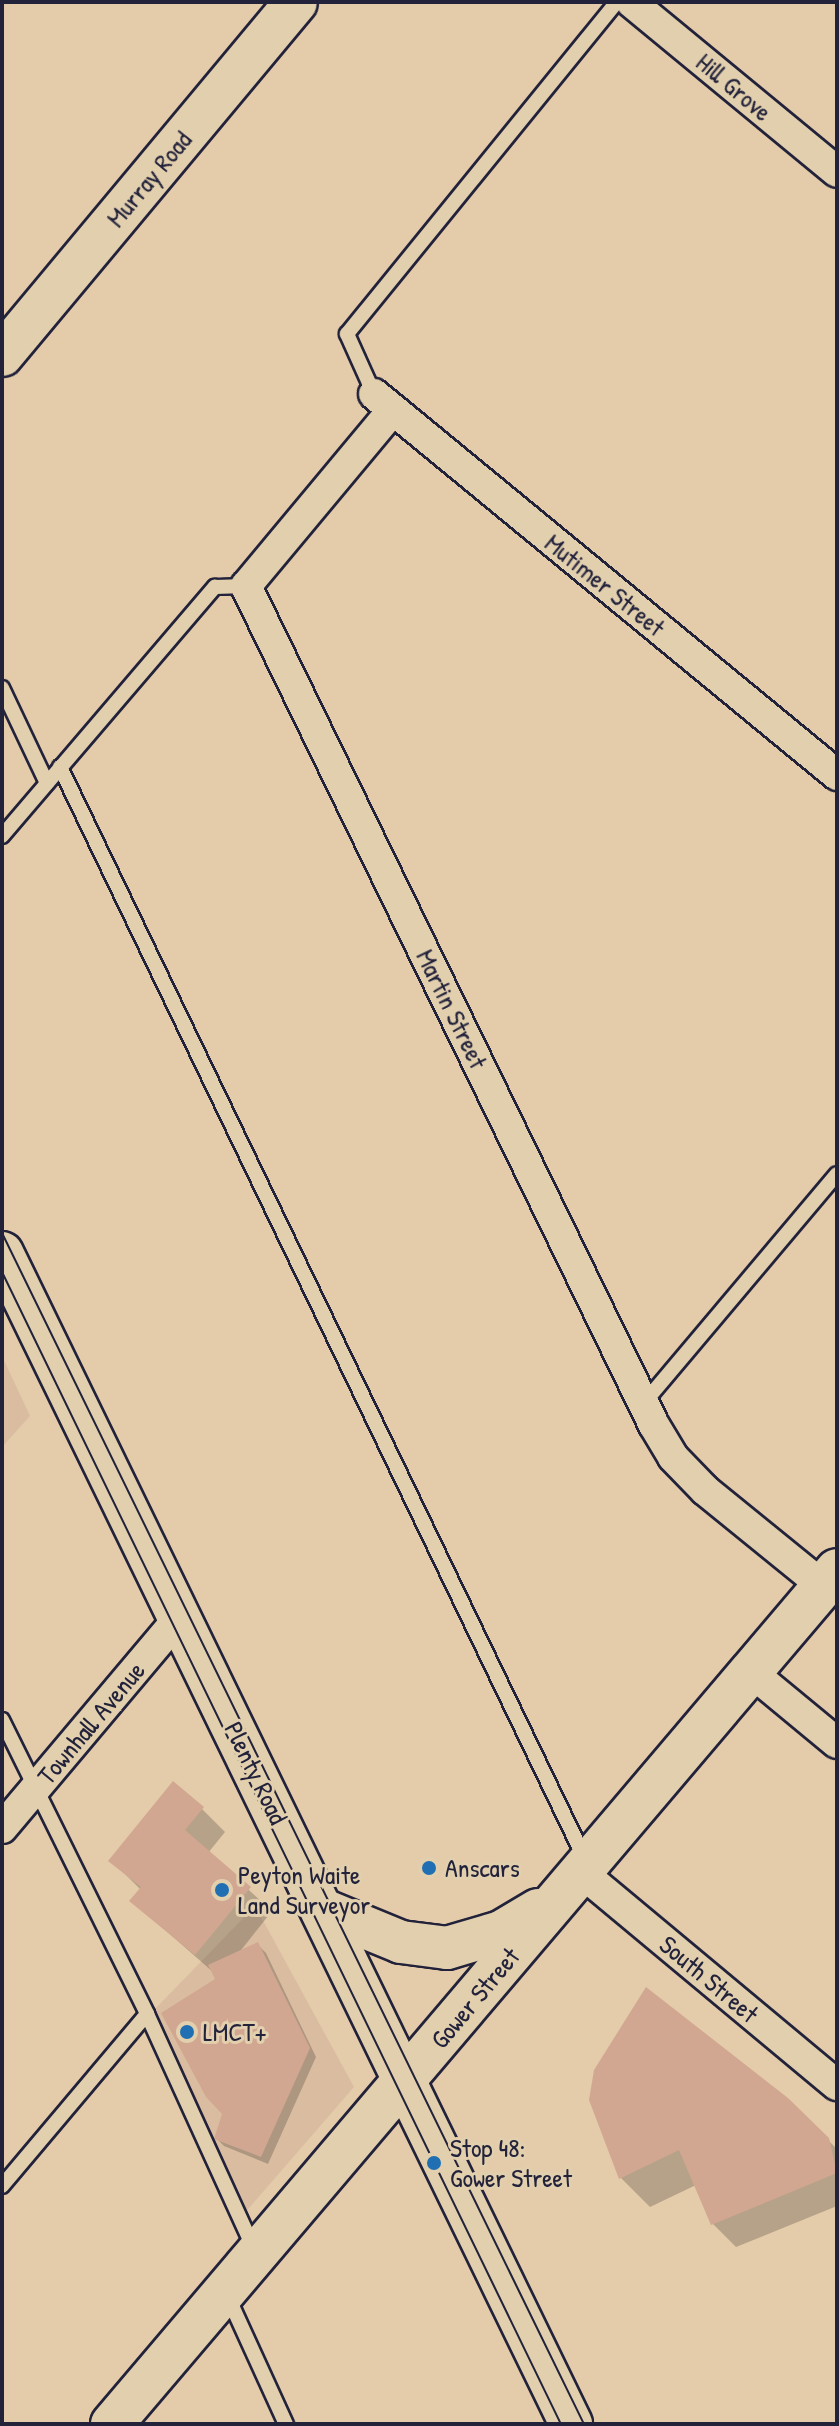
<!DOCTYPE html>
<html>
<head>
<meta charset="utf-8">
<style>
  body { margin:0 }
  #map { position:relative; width:839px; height:2426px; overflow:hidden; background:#e4cbaa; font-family:"Patrick Hand",sans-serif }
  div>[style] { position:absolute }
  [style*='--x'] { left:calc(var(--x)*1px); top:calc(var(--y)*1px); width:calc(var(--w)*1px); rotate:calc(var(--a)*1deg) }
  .built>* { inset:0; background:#dabda0 }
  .shadow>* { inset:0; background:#0003 }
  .building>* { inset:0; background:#d1a791 }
  .roads { filter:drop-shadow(2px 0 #22223b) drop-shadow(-2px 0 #22223b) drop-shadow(0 2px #22223b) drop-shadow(0 -2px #22223b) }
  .lane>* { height:14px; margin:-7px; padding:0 7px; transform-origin:7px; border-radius:7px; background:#e2cfad }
  .street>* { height:30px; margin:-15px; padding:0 15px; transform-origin:15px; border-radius:15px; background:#e2cfad }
  .secondary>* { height:42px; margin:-21px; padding:0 21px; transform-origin:21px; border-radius:21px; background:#e2cfad }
  .tram>* { height:2px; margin:-1px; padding:0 1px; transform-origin:1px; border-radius:1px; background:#22223b }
  .dots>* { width:22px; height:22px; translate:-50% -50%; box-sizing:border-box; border:4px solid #e2cfad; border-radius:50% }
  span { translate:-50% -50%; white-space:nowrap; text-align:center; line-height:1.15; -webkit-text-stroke:6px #e2cfad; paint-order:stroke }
  .street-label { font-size:26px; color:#22223b }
  .poi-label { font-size:26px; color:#22223b }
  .left { translate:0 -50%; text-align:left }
  .frame { position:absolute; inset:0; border:4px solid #22223b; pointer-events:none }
</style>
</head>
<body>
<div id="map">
  <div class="built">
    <div style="clip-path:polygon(2px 1356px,30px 1416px,2px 1447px)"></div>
    <div style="clip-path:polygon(255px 1906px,354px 2087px,242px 2216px,155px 2009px)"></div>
  </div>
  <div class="shadow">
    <div style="clip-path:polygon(202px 1809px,225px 1832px,208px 1853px,272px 1911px,238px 1954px,258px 1945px,266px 1953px,316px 2057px,268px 2164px,224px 2146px,216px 2138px,225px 2114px,217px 1980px,213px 1972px,132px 1901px,141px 1890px,111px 1860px)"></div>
    <div style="clip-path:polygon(591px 2100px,787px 2100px,837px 2149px,837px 2206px,736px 2247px,713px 2224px,696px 2185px,650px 2207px,621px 2178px)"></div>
  </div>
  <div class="building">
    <div style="clip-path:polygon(173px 1781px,204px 1807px,185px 1830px,251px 1887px,195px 1955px,129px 1901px,141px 1887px,108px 1861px)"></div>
    <div style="clip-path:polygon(258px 1942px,310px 2048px,261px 2157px,214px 2139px,222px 2114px,206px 2097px,161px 2013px,215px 1979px,208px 1965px)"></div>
    <div style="clip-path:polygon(646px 1987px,788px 2098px,829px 2138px,837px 2173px,711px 2225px,679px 2150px,619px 2179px,589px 2100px,594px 2070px)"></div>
  </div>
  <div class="roads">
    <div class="lane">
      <div style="--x:374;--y:394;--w:66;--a:-114.2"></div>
      <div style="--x:347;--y:334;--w:428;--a:-50.9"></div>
      <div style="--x:2;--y:688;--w:105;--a:64.7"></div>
      <div style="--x:60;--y:767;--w:1214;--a:64.32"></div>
      <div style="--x:2;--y:836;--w:328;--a:-49.5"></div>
      <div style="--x:215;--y:587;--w:31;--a:-2"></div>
      <div style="--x:644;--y:1403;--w:299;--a:-49.9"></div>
      <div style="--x:2;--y:1720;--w:328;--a:63.7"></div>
      <div style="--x:147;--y:2014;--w:260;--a:65.5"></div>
      <div style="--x:2;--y:2186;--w:225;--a:-49.9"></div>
      <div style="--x:228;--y:2297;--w:140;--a:65.5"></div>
    </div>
    <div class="street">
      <div style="--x:631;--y:2;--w:267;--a:39.5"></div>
      <div style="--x:374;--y:394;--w:600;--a:39.45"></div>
      <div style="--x:392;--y:411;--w:228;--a:129.8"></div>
      <div style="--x:246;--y:586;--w:933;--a:64.07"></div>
      <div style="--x:654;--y:1425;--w:37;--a:59"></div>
      <div style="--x:673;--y:1457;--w:46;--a:45.9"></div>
      <div style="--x:705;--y:1490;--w:152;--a:39.1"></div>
      <div style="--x:750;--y:1671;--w:113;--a:39.6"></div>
      <div style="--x:2;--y:1828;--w:275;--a:-49.9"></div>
      <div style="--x:581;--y:1872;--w:333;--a:39.8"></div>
    </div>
    <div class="secondary">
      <div style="--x:2;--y:355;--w:459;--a:-50.2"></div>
      <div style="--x:2;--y:1253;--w:1302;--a:64.08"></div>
      <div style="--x:323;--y:1910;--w:84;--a:22.3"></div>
      <div style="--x:401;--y:1942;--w:46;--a:7.4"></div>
      <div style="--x:447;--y:1948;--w:56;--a:-16.5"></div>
      <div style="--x:501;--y:1932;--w:43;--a:-30.7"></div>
      <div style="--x:112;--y:2424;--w:1120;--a:-49.67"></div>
    </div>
  </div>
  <div class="tram">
    <div style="--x:2;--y:1233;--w:1326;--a:63.96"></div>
    <div style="--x:2;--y:1272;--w:1280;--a:64.12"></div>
  </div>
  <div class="dots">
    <div style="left:429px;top:1868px;background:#1f6fb2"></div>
    <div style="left:222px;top:1890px;background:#1f6fb2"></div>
    <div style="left:187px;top:2032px;background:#1f6fb2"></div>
    <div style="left:434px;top:2163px;background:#1f6fb2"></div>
  </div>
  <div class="street-label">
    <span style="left:734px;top:87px;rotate:40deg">Hill Grove</span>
    <span style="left:149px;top:179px;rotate:-50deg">Murray Road</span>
    <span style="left:605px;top:585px;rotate:39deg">Mutimer Street</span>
    <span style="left:452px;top:1009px;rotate:64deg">Martin Street</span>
    <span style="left:91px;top:1723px;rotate:-50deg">Townhall Avenue</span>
    <span style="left:256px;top:1773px;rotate:64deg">Plenty Road</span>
    <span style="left:709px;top:1979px;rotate:40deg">South Street</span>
    <span style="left:475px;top:1998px;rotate:-50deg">Gower Street</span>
  </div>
  <div class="poi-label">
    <span class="left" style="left:445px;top:1868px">Anscars</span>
    <span class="left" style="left:238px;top:1890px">Peyton Waite<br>Land Surveyor</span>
    <span class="left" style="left:203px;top:2032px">LMCT+</span>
    <span class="left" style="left:450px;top:2163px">Stop 48:<br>Gower Street</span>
  </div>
  <div class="frame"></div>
</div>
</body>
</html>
